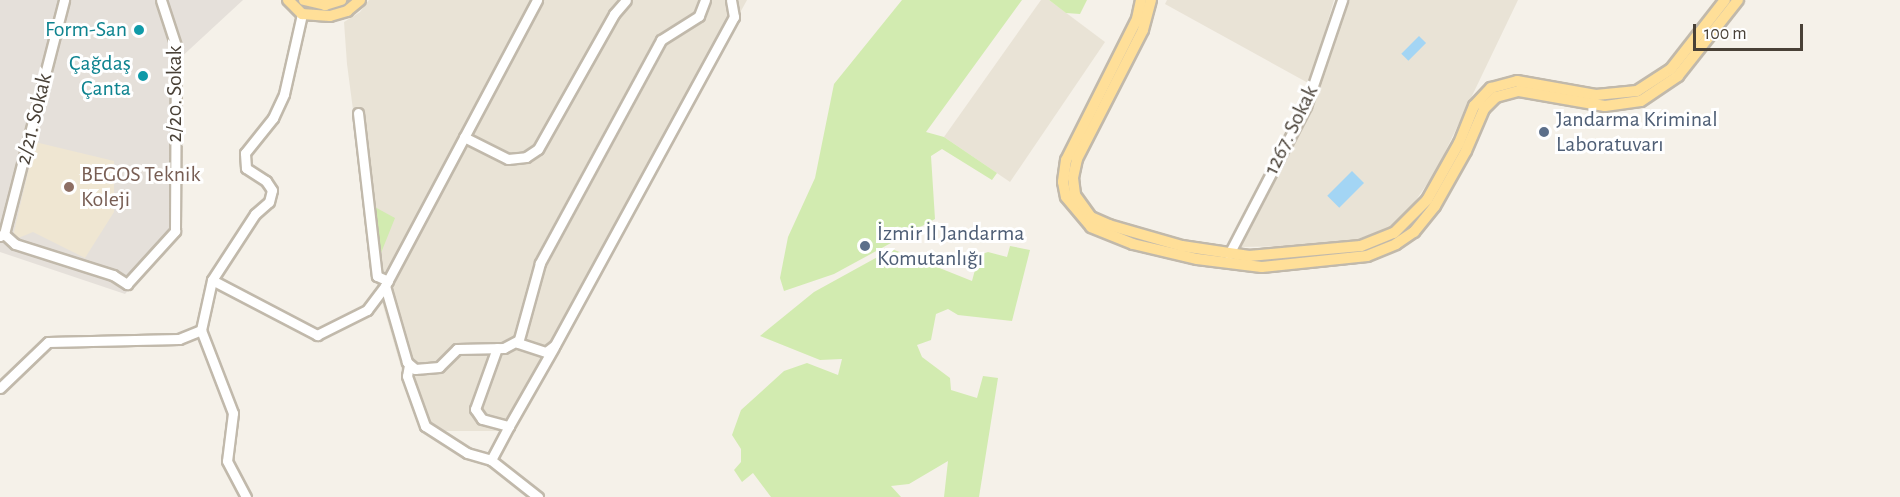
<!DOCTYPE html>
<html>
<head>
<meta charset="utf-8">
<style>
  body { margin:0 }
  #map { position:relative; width:1900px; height:497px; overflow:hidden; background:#f5f1e9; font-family:"Alegreya Sans",sans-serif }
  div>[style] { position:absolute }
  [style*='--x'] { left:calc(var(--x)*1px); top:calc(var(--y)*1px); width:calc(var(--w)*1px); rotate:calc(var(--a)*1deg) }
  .residential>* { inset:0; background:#e9e3d6 }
  .industrial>* { inset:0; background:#e5e0da }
  .education>* { inset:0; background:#efe6d2 }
  .green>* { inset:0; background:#d2ebb0 }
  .water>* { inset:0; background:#a3d5f4; transform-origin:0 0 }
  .roads { filter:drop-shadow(2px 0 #c1b9ab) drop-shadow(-2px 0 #c1b9ab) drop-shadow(0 2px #c1b9ab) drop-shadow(0 -2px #c1b9ab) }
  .minor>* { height:9px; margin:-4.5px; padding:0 4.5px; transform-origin:4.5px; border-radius:4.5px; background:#fff }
  .major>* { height:10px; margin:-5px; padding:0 5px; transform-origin:5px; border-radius:5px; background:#ffdf98 }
  .dots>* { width:16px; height:16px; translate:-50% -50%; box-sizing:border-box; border:3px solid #fff; border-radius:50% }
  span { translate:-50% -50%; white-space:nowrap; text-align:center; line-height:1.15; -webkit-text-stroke:6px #fff; paint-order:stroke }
  .culture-label { font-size:22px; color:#0d838f }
  .right { translate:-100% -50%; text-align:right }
  .street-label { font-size:22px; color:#494137 }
  .service-label { font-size:22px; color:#4e5e75 }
  .left { translate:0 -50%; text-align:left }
  .education-label { font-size:22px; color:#785e54 }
  .scale { position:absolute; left:1693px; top:24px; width:110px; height:27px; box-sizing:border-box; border:3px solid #494137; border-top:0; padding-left:8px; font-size:18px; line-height:21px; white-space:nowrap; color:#494137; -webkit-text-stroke:4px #fff; paint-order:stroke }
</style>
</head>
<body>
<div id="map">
  <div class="residential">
    <div style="clip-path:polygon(369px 0,747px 0,511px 431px,424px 431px,408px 391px,375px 278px,347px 64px,344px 22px,360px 12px)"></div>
    <div style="clip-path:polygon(1041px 0,1049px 0,1105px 42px,1010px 182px,944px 137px)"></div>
    <div style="clip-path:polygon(1167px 0,1334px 0,1310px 84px,1165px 4px)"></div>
    <div style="clip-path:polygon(1346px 0,1518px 0,1436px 171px,1407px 213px,1388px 228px,1358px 239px,1310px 246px,1240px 247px,1307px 112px,1333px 48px)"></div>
  </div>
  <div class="industrial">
    <div style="clip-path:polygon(0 0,243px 0,177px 61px,178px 235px,125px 294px,0 252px)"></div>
  </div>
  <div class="education">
    <div style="clip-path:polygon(35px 142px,114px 161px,114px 212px,85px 258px,33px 232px,16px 239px,13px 236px)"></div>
  </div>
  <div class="green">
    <div style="clip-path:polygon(902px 0,1022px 0,926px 132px,944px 137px,997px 173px,992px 180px,942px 149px,931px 156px,935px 219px,834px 274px,784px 291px,780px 278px,788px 237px,815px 178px,834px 84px)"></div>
    <div style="clip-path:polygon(1049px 0,1087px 0,1080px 14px,1066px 13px)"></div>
    <div style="clip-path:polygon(373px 206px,395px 218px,381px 253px,378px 252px)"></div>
    <div style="clip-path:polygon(1010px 246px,1030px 250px,1012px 321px,958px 315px,948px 309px,936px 314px,931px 340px,917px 345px,922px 357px,950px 378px,951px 390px,977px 398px,983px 376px,998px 378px,979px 497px,944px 497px,948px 461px,909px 484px,891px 486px,901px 497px,771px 497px,753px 473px,742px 482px,734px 470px,741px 462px,741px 449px,732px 435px,741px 410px,784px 371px,807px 363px,838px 375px,842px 359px,820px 360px,760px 336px,814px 292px,892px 249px,972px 281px,979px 255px,988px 252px,1007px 257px)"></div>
  </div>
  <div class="water">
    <div style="left:1419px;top:36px;width:10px;height:25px;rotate:45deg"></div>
    <div style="left:1352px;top:171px;width:17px;height:35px;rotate:45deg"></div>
  </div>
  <div class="roads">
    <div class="minor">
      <div style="--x:705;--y:0;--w:17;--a:111"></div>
      <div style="--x:699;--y:16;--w:45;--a:147.7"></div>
      <div style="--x:661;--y:40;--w:254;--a:118.5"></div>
      <div style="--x:540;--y:263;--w:83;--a:105.4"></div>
      <div style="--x:518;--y:343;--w:29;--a:18"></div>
      <div style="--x:546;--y:352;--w:11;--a:-38"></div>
      <div style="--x:555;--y:345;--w:374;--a:-61.4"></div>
      <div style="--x:734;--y:17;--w:17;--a:-100"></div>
      <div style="--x:358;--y:113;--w:164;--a:83.4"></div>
      <div style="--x:377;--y:276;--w:12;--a:24"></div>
      <div style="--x:464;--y:137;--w:49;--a:26.6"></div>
      <div style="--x:508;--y:159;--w:18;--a:-6"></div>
      <div style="--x:526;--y:157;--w:14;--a:-34"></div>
      <div style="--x:538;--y:149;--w:155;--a:-60.6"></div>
      <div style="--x:614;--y:14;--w:18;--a:-49"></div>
      <div style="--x:4;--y:234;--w:15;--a:42"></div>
      <div style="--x:15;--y:244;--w:103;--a:17.6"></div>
      <div style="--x:113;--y:275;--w:17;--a:33"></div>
      <div style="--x:127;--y:284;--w:72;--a:-47.8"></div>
      <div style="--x:175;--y:231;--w:185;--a:-89.7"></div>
      <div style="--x:176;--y:46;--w:48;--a:-108.1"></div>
      <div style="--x:0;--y:236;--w:4;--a:-27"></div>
      <div style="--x:4;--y:234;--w:242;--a:-75.6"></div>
      <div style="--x:1229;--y:254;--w:167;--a:-62.5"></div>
      <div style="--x:1306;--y:106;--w:112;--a:-71.2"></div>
      <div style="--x:212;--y:280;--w:119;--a:27.6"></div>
      <div style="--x:317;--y:335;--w:56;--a:-26.6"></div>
      <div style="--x:367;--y:310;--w:30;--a:-53"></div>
      <div style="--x:201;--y:330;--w:89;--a:68.9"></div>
      <div style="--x:233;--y:413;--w:48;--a:97.1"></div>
      <div style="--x:227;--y:461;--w:41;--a:62.2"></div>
      <div style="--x:517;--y:341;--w:15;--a:152"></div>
      <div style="--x:504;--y:348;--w:47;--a:178.8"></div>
      <div style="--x:457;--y:349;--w:25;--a:135"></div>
      <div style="--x:439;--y:367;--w:24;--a:175"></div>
      <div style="--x:415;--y:369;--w:11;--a:-139"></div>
      <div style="--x:407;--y:362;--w:79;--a:-106.1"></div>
      <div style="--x:385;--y:286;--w:324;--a:-62"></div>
      <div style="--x:497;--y:348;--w:65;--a:109.8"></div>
      <div style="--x:475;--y:409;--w:12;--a:55"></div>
      <div style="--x:482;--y:419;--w:28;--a:15"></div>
      <div style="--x:509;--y:426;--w:91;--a:-60.3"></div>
      <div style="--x:409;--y:365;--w:11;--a:100"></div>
      <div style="--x:407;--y:376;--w:53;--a:70.2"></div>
      <div style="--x:425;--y:426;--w:50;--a:32.7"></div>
      <div style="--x:467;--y:453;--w:25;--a:16"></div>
      <div style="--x:491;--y:460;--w:60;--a:38.2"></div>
      <div style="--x:0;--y:388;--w:66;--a:-43.8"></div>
      <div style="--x:48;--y:342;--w:131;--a:-1.3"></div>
      <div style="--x:179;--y:339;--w:24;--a:-22"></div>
      <div style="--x:201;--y:330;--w:51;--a:-77.6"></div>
      <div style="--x:212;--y:280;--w:79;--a:-56.9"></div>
      <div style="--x:255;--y:214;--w:18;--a:-41"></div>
      <div style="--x:269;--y:202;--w:12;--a:-76"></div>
      <div style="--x:272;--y:190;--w:11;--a:-124"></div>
      <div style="--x:266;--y:181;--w:24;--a:-147"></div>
      <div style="--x:246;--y:168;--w:15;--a:-94"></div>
      <div style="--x:245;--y:153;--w:45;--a:-51.3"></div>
      <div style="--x:273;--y:118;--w:26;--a:-65"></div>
      <div style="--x:284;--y:94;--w:82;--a:-77.3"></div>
      <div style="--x:491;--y:460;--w:38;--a:-62"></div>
    </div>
    <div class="major">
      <div style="--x:288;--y:0;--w:20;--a:45"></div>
      <div style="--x:302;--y:14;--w:28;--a:4"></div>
      <div style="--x:330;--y:16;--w:18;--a:-16"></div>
      <div style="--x:347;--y:11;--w:17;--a:-40"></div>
      <div style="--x:304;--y:0;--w:22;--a:13"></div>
      <div style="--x:325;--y:5;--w:17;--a:-17"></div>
      <div style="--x:1141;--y:0;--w:19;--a:102"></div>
      <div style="--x:1137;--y:19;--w:158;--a:116.7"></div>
      <div style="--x:1066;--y:160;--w:22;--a:98"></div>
      <div style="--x:1063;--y:182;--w:15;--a:79"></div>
      <div style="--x:1066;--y:197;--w:39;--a:50"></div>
      <div style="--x:1091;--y:227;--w:45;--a:22"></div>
      <div style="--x:1133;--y:244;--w:66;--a:13.2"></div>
      <div style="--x:1197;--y:259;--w:65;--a:7"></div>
      <div style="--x:1262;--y:267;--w:106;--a:-6"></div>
      <div style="--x:1367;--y:256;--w:31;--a:-22"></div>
      <div style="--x:1396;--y:244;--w:22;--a:-34"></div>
      <div style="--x:1414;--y:232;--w:33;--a:-51"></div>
      <div style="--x:1435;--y:206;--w:63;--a:-60.6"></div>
      <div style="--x:1466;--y:151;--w:46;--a:-66.8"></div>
      <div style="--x:1484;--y:109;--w:17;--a:-45"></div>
      <div style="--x:1496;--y:97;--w:24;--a:-15"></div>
      <div style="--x:1519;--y:91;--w:87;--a:9.9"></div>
      <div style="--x:1605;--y:106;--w:36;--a:-8"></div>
      <div style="--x:1641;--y:101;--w:45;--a:-34"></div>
      <div style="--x:1678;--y:76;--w:97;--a:-51.7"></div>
      <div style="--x:1151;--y:0;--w:31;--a:105"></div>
      <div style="--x:1143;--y:30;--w:145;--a:117.1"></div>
      <div style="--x:1077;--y:159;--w:19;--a:102"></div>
      <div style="--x:1073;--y:178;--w:17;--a:83"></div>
      <div style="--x:1075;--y:195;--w:27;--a:54"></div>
      <div style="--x:1091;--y:217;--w:20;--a:24"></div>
      <div style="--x:1109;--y:225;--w:76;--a:16"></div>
      <div style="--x:1182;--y:246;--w:68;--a:8.5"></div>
      <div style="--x:1249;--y:256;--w:112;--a:-5.1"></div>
      <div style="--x:1361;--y:246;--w:35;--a:-22"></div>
      <div style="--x:1394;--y:233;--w:47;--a:-45"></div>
      <div style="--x:1427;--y:200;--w:65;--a:-60.7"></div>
      <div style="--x:1459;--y:143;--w:40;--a:-68"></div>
      <div style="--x:1474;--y:106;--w:25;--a:-47"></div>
      <div style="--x:1491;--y:88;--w:27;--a:-15"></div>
      <div style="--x:1517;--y:81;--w:80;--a:10"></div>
      <div style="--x:1596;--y:95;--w:41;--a:-5.6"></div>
      <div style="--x:1637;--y:91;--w:40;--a:-32.9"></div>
      <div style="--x:1671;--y:69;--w:88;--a:-52"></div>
    </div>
  </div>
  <div class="dots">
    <div style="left:139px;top:30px;background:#0f9aa8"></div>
    <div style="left:143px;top:76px;background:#0f9aa8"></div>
    <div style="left:1544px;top:132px;background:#5c6f8a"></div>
    <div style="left:69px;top:187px;background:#8d6e63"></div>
    <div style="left:865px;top:246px;background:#5c6f8a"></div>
  </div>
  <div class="culture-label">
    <span class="right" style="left:127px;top:30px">Form-San</span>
    <span class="right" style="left:131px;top:76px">Çağdaş<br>Çanta</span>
  </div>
  <div class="street-label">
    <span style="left:175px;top:94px;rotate:-90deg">2/20. Sokak</span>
    <span style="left:34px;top:119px;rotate:-76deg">2/21. Sokak</span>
    <span style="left:1291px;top:130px;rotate:-64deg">1267. Sokak</span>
  </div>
  <div class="service-label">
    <span class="left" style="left:1556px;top:132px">Jandarma Kriminal<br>Laboratuvarı</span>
    <span class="left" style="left:877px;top:246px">İzmir İl Jandarma<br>Komutanlığı</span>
  </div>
  <div class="education-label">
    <span class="left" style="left:81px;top:187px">BEGOS Teknik<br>Koleji</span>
  </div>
  <div class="scale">100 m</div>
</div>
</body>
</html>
